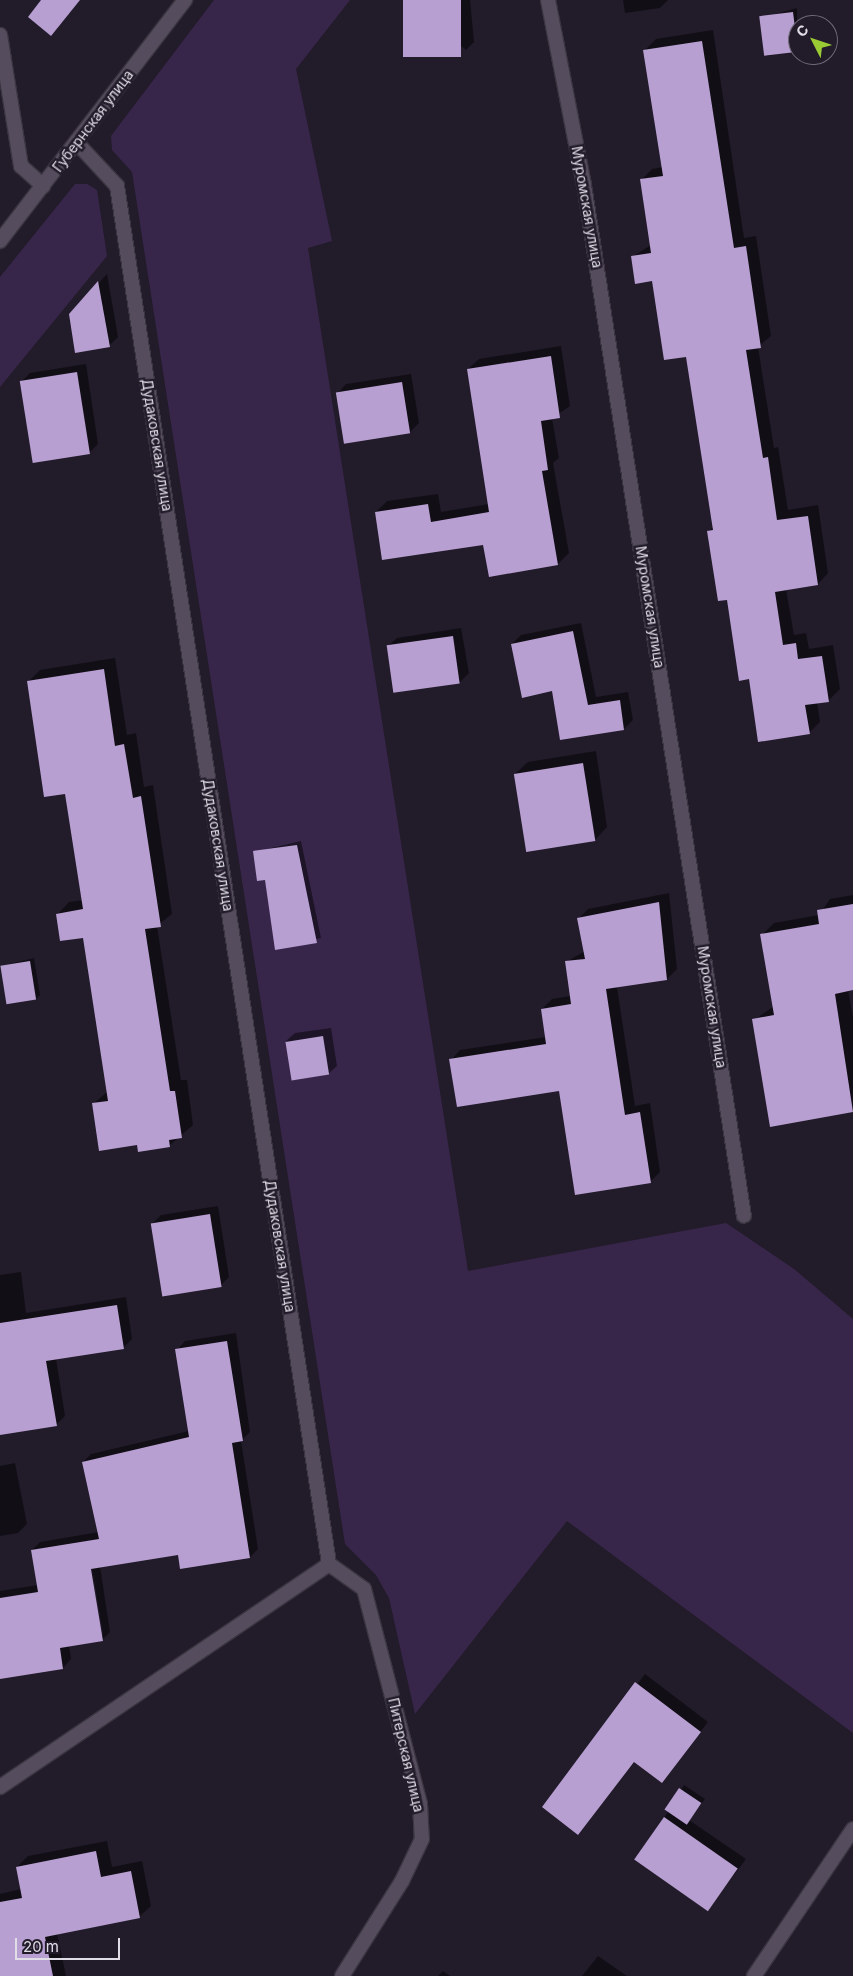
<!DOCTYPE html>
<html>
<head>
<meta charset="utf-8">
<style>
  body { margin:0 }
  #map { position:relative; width:853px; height:1976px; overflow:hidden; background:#221b2a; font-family:Inter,sans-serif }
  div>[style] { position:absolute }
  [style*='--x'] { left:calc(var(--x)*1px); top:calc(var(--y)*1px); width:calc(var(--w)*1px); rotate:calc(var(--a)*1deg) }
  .green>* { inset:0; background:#38264a }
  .shadow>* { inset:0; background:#0007 }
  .building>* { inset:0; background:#b79fd1; transform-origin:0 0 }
  .roads { filter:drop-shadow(1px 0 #3b3541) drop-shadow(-1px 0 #3b3541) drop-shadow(0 1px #3b3541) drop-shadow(0 -1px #3b3541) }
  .service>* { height:14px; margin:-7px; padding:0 7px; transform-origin:7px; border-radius:7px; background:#554d5d }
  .minor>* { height:14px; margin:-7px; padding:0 7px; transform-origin:7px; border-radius:7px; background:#554d5d }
  .tertiary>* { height:14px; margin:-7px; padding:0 7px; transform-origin:7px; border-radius:7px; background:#554d5d }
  span { translate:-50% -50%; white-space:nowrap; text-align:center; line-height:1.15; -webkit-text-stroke:5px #221b2a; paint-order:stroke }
  .street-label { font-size:14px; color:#e1dde7 }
  .north { position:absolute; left:788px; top:15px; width:50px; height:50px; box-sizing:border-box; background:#221b2a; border:1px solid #6e6976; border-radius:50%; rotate:311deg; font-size:14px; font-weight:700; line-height:20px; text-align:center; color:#e1dde7 }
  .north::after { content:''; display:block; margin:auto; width:18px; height:22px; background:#9acb34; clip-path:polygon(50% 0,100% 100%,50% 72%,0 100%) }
  .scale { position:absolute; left:15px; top:1938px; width:105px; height:22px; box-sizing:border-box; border:2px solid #e1dde7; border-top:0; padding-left:6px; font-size:15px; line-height:18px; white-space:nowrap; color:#e1dde7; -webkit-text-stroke:4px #221b2a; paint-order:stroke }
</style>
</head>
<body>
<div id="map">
  <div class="green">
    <div style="clip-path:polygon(214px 0,350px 0,296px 69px,332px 241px,308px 248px,468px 1271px,726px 1223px,794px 1269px,853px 1319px,853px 1733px,567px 1521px,415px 1714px,389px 1598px,376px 1575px,345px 1544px,132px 172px,112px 150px,111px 136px)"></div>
    <div style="clip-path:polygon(75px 184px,87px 184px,97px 190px,107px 256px,0 387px,0 277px)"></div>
  </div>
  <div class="shadow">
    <div style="clip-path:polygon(404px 0,470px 0,474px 42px,466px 50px)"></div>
    <div style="clip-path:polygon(623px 0,668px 0,660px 8px,625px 13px)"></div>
    <div style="clip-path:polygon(797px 8px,798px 51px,767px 56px,761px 18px)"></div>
    <div style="clip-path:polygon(713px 30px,744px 238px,756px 236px,771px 336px,758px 347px,774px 448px,778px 447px,788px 510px,818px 505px,828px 573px,818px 584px,786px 589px,794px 635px,806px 633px,809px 649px,833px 645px,840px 689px,829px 700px,817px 702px,820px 722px,809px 733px,750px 678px,709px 531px,714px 526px,687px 356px,653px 280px,632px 257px,651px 245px,641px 180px,652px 169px,663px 167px,645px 50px,656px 39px)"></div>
    <div style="clip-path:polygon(107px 274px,118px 337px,109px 346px,70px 315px)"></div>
    <div style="clip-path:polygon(561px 346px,570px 406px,552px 418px,559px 458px,553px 463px,569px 553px,558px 564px,490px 575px,484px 544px,376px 512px,387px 501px,438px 494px,441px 512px,489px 504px,468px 369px,479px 359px)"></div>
    <div style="clip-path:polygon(86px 364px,98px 444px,89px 453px,21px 382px,30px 373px)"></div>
    <div style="clip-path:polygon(411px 374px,419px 423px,410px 432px,345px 442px,338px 393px,346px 384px)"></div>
    <div style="clip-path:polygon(581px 623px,596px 697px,628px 692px,633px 720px,624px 729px,561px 739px,553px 690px,512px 644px,521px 635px)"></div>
    <div style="clip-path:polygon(461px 628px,469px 673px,460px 682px,395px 691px,388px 646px,397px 638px)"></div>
    <div style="clip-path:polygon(115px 658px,127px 735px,136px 733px,144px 787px,153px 785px,172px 914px,157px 926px,181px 1080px,187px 1080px,193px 1125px,169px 1146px,93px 1104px,107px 1092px,84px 936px,58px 914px,69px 902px,83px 900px,66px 792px,28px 682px,40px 670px)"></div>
    <div style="clip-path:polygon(596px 751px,607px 827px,595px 840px,515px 774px,528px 762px)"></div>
    <div style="clip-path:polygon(301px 841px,321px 938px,276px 948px,266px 878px,254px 852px)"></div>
    <div style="clip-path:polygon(669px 893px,677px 969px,667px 979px,617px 987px,635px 1106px,650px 1103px,660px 1172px,650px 1182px,560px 1090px,451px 1060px,460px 1050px,546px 1037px,542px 1009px,552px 999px,571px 996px,566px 962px,585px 951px,578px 919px,588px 909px)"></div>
    <div style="clip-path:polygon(853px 895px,853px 989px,848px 990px,853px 1017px,853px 1111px,771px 1125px,754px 1020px,774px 1006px,762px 935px,774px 923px,819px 915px,830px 899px)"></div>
    <div style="clip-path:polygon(34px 958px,40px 995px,36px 999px,1px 966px)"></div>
    <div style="clip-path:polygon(331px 1028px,337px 1066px,328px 1074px,286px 1041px,295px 1033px)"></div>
    <div style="clip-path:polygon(218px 1206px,229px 1277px,220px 1286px,152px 1224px,161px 1215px)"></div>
    <div style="clip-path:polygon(21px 1272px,26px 1313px,126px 1297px,132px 1339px,124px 1347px,56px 1358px,65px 1416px,56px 1425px,0 1434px,0 1275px)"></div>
    <div style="clip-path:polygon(evenodd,236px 1333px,250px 1432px,241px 1441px,258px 1549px,250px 1557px,179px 1553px,100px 1566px,110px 1632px,102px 1640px,69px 1645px,71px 1659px,63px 1668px,0 1677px,0 1591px,38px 1585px,32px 1550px,40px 1542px,99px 1532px,83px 1462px,91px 1454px,189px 1431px,177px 1350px,185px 1341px,236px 1333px,91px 1562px,103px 1635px,100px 1635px,91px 1562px)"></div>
    <div style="clip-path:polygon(15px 1463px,27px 1524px,18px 1533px,0 1536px,0 1466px)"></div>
    <div style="clip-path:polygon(645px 1674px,708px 1722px,662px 1781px,635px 1761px,578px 1834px,543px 1807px)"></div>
    <div style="clip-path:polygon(684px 1785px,705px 1799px,689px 1820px,746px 1859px,709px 1908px,664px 1818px)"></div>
    <div style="clip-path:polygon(107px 1841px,112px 1867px,142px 1861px,151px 1906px,139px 1917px,57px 1933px,66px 1976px,0 1976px,0 1894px,21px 1889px,17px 1867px,28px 1856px)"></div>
    <div style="clip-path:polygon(598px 1956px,627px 1976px,582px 1976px)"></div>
    <div style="clip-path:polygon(443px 1971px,450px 1976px,438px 1976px)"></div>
  </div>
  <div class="building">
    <div style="clip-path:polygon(41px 0,80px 0,51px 36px,28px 17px)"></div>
    <div style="left:403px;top:0;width:58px;height:57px"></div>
    <div style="left:793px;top:12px;width:40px;height:34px;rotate:83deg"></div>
    <div style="clip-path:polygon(702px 41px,734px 248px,746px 246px,761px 348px,746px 350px,763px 458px,768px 457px,777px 520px,808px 516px,818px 585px,775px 592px,783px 645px,796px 643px,798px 659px,822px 656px,829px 702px,805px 705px,810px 734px,758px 742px,749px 679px,739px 681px,727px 600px,718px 601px,707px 531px,713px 530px,686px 357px,664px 360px,652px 281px,635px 284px,631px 256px,651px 253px,640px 179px,663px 176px,643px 50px)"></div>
    <div style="clip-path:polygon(98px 281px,110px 347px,75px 353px,69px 314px)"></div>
    <div style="clip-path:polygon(551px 356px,560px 418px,541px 421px,548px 470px,542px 471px,558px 565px,489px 577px,483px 545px,382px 560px,375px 512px,428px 504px,431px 522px,489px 512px,467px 369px)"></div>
    <div style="left:77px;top:372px;width:83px;height:58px;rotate:81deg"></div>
    <div style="left:402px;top:382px;width:52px;height:67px;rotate:81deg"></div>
    <div style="clip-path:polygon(573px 631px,588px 705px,620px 700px,624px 730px,560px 740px,552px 691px,522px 698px,511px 644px)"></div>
    <div style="left:453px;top:636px;width:48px;height:67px;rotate:82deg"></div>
    <div style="clip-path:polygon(104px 669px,115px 746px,124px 744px,133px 798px,141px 796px,161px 927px,145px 929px,170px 1091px,175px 1091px,182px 1138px,169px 1140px,170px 1147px,138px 1152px,137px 1145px,99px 1151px,92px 1103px,108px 1101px,83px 938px,60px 941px,56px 914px,83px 909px,65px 794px,44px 797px,27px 681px)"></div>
    <div style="left:583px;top:763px;width:79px;height:70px;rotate:81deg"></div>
    <div style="clip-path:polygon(297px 845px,317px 943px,275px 950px,265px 880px,257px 881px,253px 851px)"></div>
    <div style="clip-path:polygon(659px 902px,667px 980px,606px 989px,625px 1115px,640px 1112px,651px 1183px,575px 1195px,559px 1091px,457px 1107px,449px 1059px,546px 1044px,541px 1009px,571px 1004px,565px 961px,585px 959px,577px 918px)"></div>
    <div style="clip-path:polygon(853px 904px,853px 990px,835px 994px,853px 1112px,770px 1127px,752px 1019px,774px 1015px,760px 934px,819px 924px,817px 910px)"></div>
    <div style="left:30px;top:961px;width:39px;height:30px;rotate:81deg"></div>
    <div style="left:323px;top:1036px;width:39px;height:38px;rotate:81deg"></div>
    <div style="left:210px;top:1214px;width:74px;height:60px;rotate:81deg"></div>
    <div style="clip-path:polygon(117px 1305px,124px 1349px,46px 1361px,57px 1426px,0 1435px,0 1323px)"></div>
    <div style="clip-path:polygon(227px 1341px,243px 1441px,232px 1443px,250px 1558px,180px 1569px,178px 1555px,91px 1569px,103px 1641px,60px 1648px,63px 1669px,0 1679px,0 1598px,38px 1592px,31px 1550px,99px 1539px,82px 1462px,189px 1437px,175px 1349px)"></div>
    <div style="clip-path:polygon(635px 1682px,701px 1732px,662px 1783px,634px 1762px,578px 1835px,542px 1807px)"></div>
    <div style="left:679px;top:1788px;width:27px;height:26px;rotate:34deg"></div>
    <div style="left:664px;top:1817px;width:90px;height:52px;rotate:35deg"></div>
    <div style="clip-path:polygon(96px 1851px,101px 1877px,131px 1871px,140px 1918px,45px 1937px,53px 1976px,0 1976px,0 1902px,22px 1898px,16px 1867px)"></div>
  </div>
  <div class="roads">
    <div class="service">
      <div style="--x:0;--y:35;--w:133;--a:80.9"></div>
      <div style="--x:21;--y:166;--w:30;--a:42"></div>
      <div style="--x:0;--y:1787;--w:397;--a:-34.1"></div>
    </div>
    <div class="minor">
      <div style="--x:548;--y:0;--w:188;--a:79"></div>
      <div style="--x:584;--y:185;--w:1043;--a:81.18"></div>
      <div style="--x:76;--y:142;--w:60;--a:47"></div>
      <div style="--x:117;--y:186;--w:1394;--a:81.25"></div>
      <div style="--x:329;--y:1564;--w:43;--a:35.5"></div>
      <div style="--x:364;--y:1589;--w:222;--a:75.4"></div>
      <div style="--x:420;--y:1804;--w:35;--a:87"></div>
      <div style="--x:422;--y:1839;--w:47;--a:115.5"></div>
      <div style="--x:402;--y:1881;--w:112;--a:122.3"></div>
      <div style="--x:754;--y:1976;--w:177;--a:-56"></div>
    </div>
    <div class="tertiary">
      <div style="--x:0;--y:241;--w:304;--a:-52.5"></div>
    </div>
  </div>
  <div class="street-label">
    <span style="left:93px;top:121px;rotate:-53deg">Губернская улица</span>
    <span style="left:587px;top:207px;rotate:80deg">Муромская улица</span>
    <span style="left:157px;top:445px;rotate:81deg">Дудаковская улица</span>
    <span style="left:650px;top:607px;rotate:81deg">Муромская улица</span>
    <span style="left:218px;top:845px;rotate:81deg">Дудаковская улица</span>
    <span style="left:712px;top:1007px;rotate:81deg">Муромская улица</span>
    <span style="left:280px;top:1246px;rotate:81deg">Дудаковская улица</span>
    <span style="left:406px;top:1755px;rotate:77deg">Питерская улица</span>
  </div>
  <div class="north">С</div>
  <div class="scale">20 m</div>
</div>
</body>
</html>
